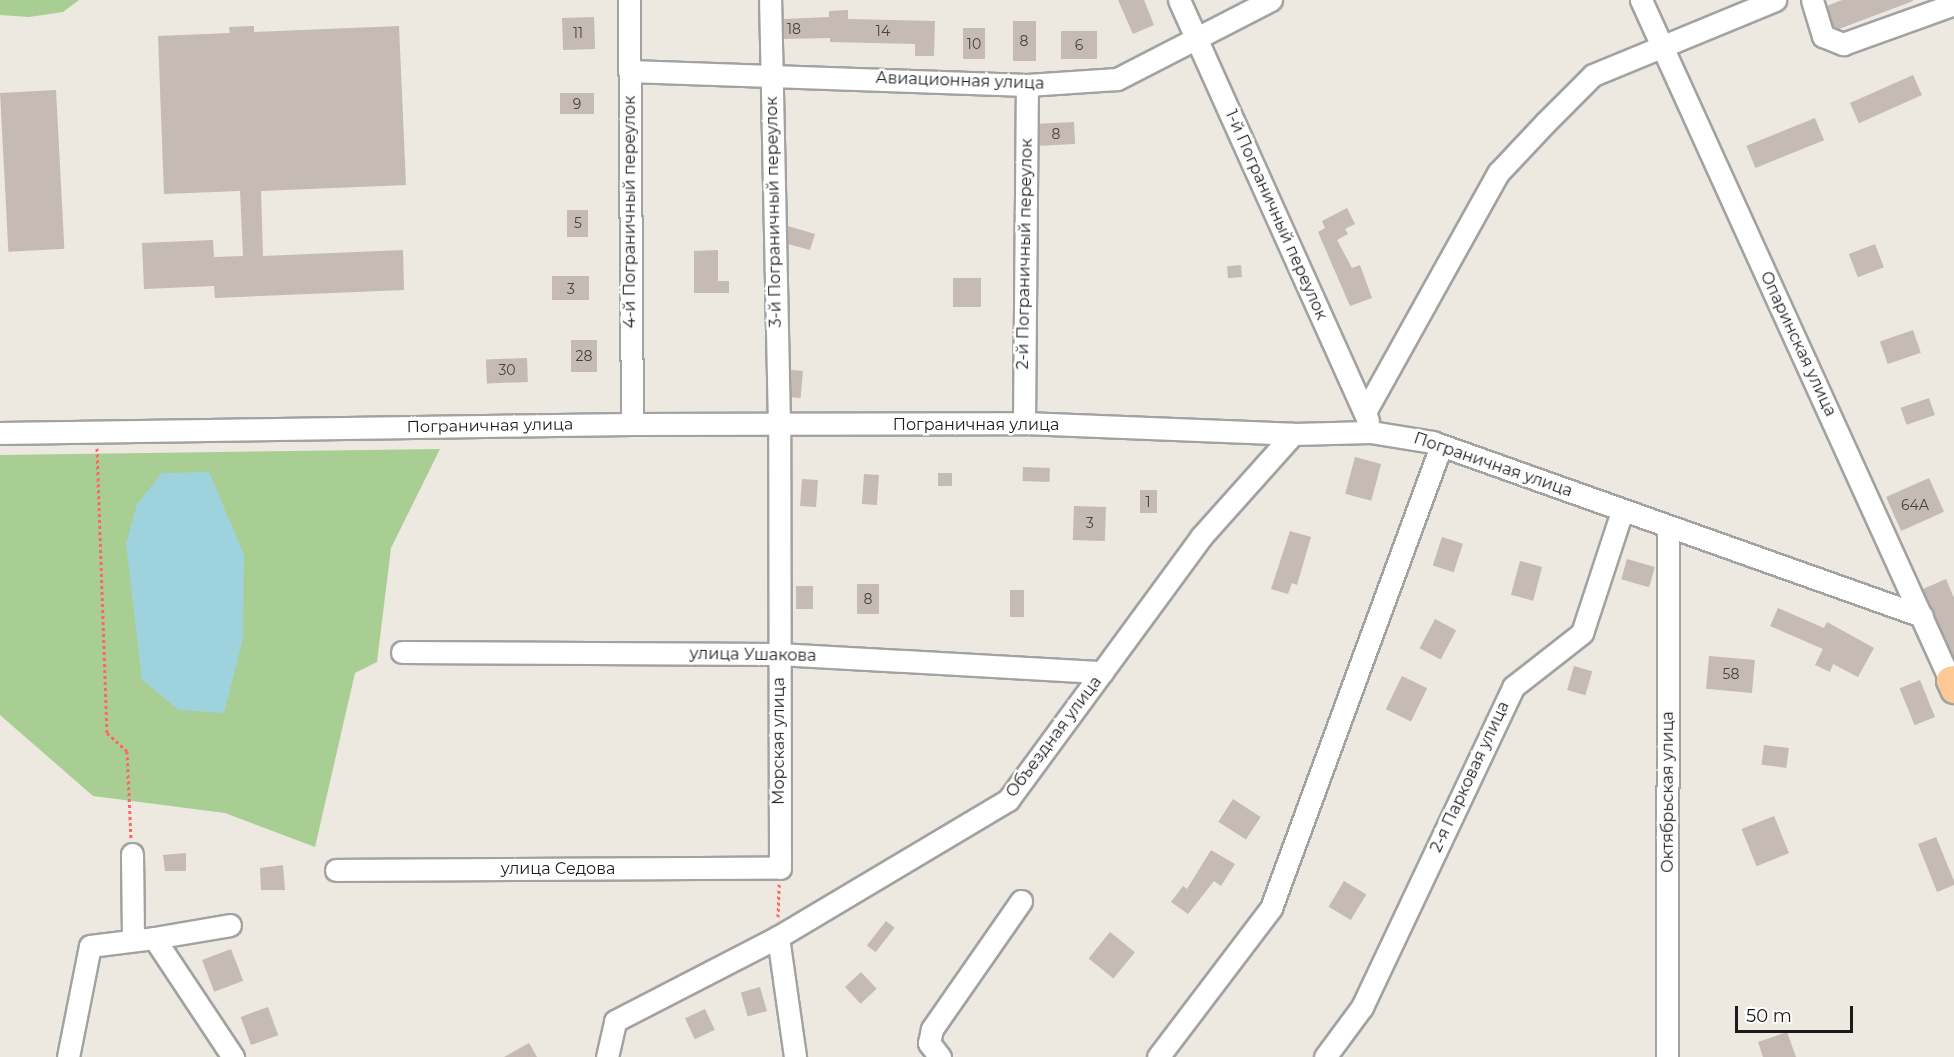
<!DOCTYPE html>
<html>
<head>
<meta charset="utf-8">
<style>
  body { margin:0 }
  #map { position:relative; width:1954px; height:1057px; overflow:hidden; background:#ede8e0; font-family:Montserrat,sans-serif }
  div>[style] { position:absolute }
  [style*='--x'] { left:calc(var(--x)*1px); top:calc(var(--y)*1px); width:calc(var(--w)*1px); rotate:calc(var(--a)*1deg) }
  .forest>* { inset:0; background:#a9ce93 }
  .water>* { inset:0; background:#9ed3dd }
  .building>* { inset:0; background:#c5bab4; transform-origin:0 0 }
  .path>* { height:3px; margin-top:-1.5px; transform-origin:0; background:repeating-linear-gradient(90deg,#fe6661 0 3px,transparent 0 6px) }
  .roads { filter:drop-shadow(2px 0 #a2a2a2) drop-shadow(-2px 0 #a2a2a2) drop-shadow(0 2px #a2a2a2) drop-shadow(0 -2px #a2a2a2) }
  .minor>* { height:21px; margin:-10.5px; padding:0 10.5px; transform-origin:10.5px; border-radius:10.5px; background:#fff }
  .major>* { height:27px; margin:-13.5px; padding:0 13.5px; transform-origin:13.5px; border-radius:13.5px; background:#fec994 }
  span { translate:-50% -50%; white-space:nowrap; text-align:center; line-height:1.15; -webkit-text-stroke:5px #fff; paint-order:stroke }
  .number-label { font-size:14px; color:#464341 }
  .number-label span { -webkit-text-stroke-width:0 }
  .street-label { font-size:16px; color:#1b1b1b }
  .scale { position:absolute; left:1735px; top:1006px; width:118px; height:27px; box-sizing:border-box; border:3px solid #1b1b1b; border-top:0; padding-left:8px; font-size:18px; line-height:21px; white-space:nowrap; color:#1b1b1b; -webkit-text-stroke:4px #fff; paint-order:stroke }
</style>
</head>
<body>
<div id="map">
  <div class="forest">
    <div style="clip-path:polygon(0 0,79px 0,63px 12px,29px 17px,0 15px)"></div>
    <div style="clip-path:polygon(440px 449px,391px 548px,377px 662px,355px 673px,315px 847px,225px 813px,93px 796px,0 715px,0 455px)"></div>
  </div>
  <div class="water">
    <div style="clip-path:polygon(209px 472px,244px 555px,243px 638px,224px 713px,179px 710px,142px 680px,126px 544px,137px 504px,162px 473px)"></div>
  </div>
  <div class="building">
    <div style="clip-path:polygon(1118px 0,1144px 0,1154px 25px,1133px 34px)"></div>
    <div style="clip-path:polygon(1842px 0,1913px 0,1913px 1px,1839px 29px,1833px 26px,1827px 6px)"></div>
    <div style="clip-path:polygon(848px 10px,848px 19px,935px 21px,934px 56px,915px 56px,915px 44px,830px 42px,830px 38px,784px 39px,783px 19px,829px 17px,829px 11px)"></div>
    <div style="left:594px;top:17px;width:32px;height:32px;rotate:88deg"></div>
    <div style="left:1013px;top:21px;width:23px;height:40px"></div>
    <div style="clip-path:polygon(254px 26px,254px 32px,399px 26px,406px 185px,261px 191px,263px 256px,403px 250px,404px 290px,215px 298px,214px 286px,144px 289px,142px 243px,213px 240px,214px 257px,243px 256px,240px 191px,164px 194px,158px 36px,230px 33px,229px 27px)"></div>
    <div style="left:963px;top:28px;width:22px;height:31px"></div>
    <div style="left:1097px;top:31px;width:28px;height:36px;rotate:90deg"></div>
    <div style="left:1913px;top:75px;width:22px;height:69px;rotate:66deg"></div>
    <div style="left:56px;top:90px;width:159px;height:56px;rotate:87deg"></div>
    <div style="left:560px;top:93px;width:34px;height:21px"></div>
    <div style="left:1815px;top:118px;width:24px;height:74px;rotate:68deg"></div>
    <div style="left:1074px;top:122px;width:22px;height:35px;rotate:87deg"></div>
    <div style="clip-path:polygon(1347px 208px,1355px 224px,1345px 229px,1348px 234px,1337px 240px,1352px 268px,1360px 265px,1372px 298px,1350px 306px,1318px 232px,1325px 228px,1322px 221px)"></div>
    <div style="left:567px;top:210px;width:21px;height:27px"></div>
    <div style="clip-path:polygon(788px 226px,815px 234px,810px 250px,788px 244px)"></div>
    <div style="left:1875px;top:244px;width:25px;height:28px;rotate:69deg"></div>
    <div style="clip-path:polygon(718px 250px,718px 281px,729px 281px,729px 293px,694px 293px,694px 251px)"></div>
    <div style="left:1241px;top:265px;width:12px;height:14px;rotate:85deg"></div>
    <div style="left:589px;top:276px;width:24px;height:37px;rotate:90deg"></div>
    <div style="left:981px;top:278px;width:29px;height:28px;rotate:90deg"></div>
    <div style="left:1913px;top:330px;width:24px;height:35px;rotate:71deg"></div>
    <div style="left:571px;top:340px;width:26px;height:32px"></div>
    <div style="left:527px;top:358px;width:24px;height:41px;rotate:88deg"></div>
    <div style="left:791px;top:370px;width:12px;height:27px;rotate:5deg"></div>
    <div style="left:1929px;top:398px;width:18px;height:30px;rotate:71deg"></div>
    <div style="left:1355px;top:457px;width:27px;height:38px;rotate:15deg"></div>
    <div style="left:1023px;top:467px;width:27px;height:14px;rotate:2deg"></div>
    <div style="left:938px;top:473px;width:14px;height:13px"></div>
    <div style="left:864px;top:474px;width:15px;height:30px;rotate:4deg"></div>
    <div style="left:1929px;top:478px;width:37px;height:47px;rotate:66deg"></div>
    <div style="left:802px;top:479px;width:16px;height:27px;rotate:4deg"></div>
    <div style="left:1140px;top:490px;width:17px;height:23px"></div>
    <div style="left:1074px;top:506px;width:32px;height:34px;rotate:2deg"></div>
    <div style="clip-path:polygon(1290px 531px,1311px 537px,1297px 585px,1292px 583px,1288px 594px,1271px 589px)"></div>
    <div style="left:1442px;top:537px;width:22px;height:30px;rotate:18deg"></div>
    <div style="left:1627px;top:559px;width:29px;height:21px;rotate:16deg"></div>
    <div style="left:1520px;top:561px;width:23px;height:35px;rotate:15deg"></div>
    <div style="clip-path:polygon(1946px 579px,1954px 598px,1954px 658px,1923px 589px)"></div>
    <div style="left:857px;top:584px;width:22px;height:30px"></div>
    <div style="left:796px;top:586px;width:17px;height:23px"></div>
    <div style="left:1010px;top:590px;width:14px;height:27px"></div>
    <div style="clip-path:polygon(1778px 608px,1824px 628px,1827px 622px,1874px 648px,1858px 677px,1833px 664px,1830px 672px,1815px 665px,1823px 649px,1770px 626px)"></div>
    <div style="left:1435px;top:619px;width:24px;height:33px;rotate:28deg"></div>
    <div style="left:1709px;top:656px;width:46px;height:33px;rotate:5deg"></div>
    <div style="left:1574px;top:666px;width:19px;height:25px;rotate:16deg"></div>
    <div style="left:1402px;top:676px;width:28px;height:37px;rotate:26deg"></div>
    <div style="left:1920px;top:680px;width:40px;height:22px;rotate:68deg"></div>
    <div style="left:1764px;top:745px;width:25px;height:20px;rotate:7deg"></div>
    <div style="left:1233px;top:799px;width:33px;height:27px;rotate:33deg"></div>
    <div style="left:1774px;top:816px;width:40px;height:35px;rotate:68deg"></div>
    <div style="clip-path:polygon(1936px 837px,1954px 881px,1954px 885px,1937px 892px,1918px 844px)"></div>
    <div style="clip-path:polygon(1211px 850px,1235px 864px,1221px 886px,1214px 881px,1188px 914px,1171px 902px,1183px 886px,1187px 889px)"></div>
    <div style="clip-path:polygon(186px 853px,186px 871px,165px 871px,163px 855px)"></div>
    <div style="clip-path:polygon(283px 865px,285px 890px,261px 890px,260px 868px)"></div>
    <div style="left:1344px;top:881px;width:26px;height:30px;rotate:31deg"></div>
    <div style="left:886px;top:921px;width:11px;height:31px;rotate:38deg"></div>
    <div style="left:1110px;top:932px;width:32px;height:34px;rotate:39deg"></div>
    <div style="left:231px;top:949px;width:34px;height:31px;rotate:69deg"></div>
    <div style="left:861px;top:972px;width:23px;height:22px;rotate:47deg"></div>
    <div style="left:760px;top:987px;width:25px;height:20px;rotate:74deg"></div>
    <div style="left:268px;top:1007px;width:30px;height:29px;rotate:70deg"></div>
    <div style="left:705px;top:1009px;width:23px;height:22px;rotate:65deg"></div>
    <div style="clip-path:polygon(1787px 1032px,1796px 1057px,1763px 1057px,1758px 1042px)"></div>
    <div style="clip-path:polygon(529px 1043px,537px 1057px,504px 1057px)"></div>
  </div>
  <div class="path">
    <div style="--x:97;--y:448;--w:285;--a:88"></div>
    <div style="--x:107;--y:733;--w:27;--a:42"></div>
    <div style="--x:127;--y:751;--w:87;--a:87.4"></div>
    <div style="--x:778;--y:917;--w:33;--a:-88"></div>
  </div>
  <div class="roads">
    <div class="minor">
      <div style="--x:629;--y:0;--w:424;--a:89.6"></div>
      <div style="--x:1179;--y:0;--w:461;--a:65.8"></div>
      <div style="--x:1641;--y:0;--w:747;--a:65.56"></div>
      <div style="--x:1812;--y:0;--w:38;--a:73"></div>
      <div style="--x:1823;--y:36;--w:22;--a:22"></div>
      <div style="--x:1843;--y:44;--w:118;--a:-19.8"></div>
      <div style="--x:629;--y:71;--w:398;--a:2"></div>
      <div style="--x:1027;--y:85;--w:90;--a:-3.8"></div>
      <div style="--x:1117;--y:79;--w:173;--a:-27.2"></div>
      <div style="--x:1365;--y:412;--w:274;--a:-60.9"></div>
      <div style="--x:1498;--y:173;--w:69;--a:-46.8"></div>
      <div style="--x:1545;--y:123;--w:68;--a:-45"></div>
      <div style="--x:1593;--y:75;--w:197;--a:-22.4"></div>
      <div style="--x:1024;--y:423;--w:338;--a:-89.5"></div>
      <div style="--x:0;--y:433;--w:632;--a:-0.82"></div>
      <div style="--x:632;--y:424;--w:392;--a:-0.1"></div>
      <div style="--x:1024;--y:423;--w:269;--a:2.3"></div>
      <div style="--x:1293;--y:434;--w:78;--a:-1.5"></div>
      <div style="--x:1371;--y:432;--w:62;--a:9.3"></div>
      <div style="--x:1432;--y:442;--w:520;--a:19.55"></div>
      <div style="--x:402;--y:652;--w:376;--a:0.3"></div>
      <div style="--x:778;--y:654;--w:325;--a:3.2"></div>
      <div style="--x:132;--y:854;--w:86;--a:89.3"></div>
      <div style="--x:336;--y:870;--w:444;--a:-0.3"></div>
      <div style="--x:780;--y:868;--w:443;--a:-90.1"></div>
      <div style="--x:779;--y:425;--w:425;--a:-91.2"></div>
      <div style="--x:778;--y:937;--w:121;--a:81.9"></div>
      <div style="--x:154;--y:938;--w:77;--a:-9.7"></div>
      <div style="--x:68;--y:1057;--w:113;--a:-78.8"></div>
      <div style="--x:90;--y:946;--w:64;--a:-7.1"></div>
      <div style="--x:154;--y:938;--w:143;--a:56.4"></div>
      <div style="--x:607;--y:1057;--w:37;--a:-77"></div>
      <div style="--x:615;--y:1021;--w:183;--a:-27.3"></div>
      <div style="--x:778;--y:937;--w:268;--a:-30.8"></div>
      <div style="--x:1008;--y:800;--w:326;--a:-53.7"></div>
      <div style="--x:1201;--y:537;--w:138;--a:-48.2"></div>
      <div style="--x:940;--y:1057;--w:18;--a:-128"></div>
      <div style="--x:929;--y:1043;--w:14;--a:-78"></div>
      <div style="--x:932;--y:1029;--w:156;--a:-55.2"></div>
      <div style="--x:1158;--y:1057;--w:187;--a:-52.8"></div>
      <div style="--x:1271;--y:908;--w:493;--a:-69.8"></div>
      <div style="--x:1325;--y:1057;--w:62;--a:-53.5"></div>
      <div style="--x:1362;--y:1007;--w:354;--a:-64.7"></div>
      <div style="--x:1513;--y:687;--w:88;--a:-38"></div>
      <div style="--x:1582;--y:633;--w:128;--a:-71.8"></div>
      <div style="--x:1667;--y:1057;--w:530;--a:-89.89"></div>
    </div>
    <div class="major">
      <div style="--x:1954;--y:679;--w:4;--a:166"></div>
      <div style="--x:1950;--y:680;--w:10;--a:66"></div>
    </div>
  </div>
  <div class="number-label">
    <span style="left:794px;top:29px">18</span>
    <span style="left:883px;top:31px">14</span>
    <span style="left:578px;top:33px">11</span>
    <span style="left:1024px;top:41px">8</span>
    <span style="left:974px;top:44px">10</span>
    <span style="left:1079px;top:45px">6</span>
    <span style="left:577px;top:104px">9</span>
    <span style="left:1056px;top:134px">8</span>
    <span style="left:578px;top:223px">5</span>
    <span style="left:571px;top:289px">3</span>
    <span style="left:584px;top:356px">28</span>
    <span style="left:507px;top:370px">30</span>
    <span style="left:1148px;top:502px">1</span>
    <span style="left:1915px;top:505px">64А</span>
    <span style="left:1090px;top:523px">3</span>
    <span style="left:868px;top:599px">8</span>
    <span style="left:1731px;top:674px">58</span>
  </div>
  <div class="street-label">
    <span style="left:960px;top:81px;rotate:2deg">Авиационная улица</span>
    <span style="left:630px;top:212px;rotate:-90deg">4-й Пограничный переулок</span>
    <span style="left:774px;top:212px;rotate:-91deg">3-й Пограничный переулок</span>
    <span style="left:1276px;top:215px;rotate:66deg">1-й Пограничный переулок</span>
    <span style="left:1025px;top:254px;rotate:-89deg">2-й Пограничный переулок</span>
    <span style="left:1798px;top:344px;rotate:65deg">Опаринская улица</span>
    <span style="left:976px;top:425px">Пограничная улица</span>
    <span style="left:490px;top:426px;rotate:-1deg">Пограничная улица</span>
    <span style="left:1493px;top:465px;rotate:19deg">Пограничная улица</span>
    <span style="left:753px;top:655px;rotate:1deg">улица Ушакова</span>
    <span style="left:1054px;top:737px;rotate:-53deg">Объездная улица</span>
    <span style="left:779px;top:741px;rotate:-90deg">Морская улица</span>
    <span style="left:1470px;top:777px;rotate:-65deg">2-я Парковая улица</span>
    <span style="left:1668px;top:792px;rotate:-90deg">Октябрьская улица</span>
    <span style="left:558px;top:869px">улица Седова</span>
  </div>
  <div class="scale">50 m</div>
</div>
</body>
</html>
